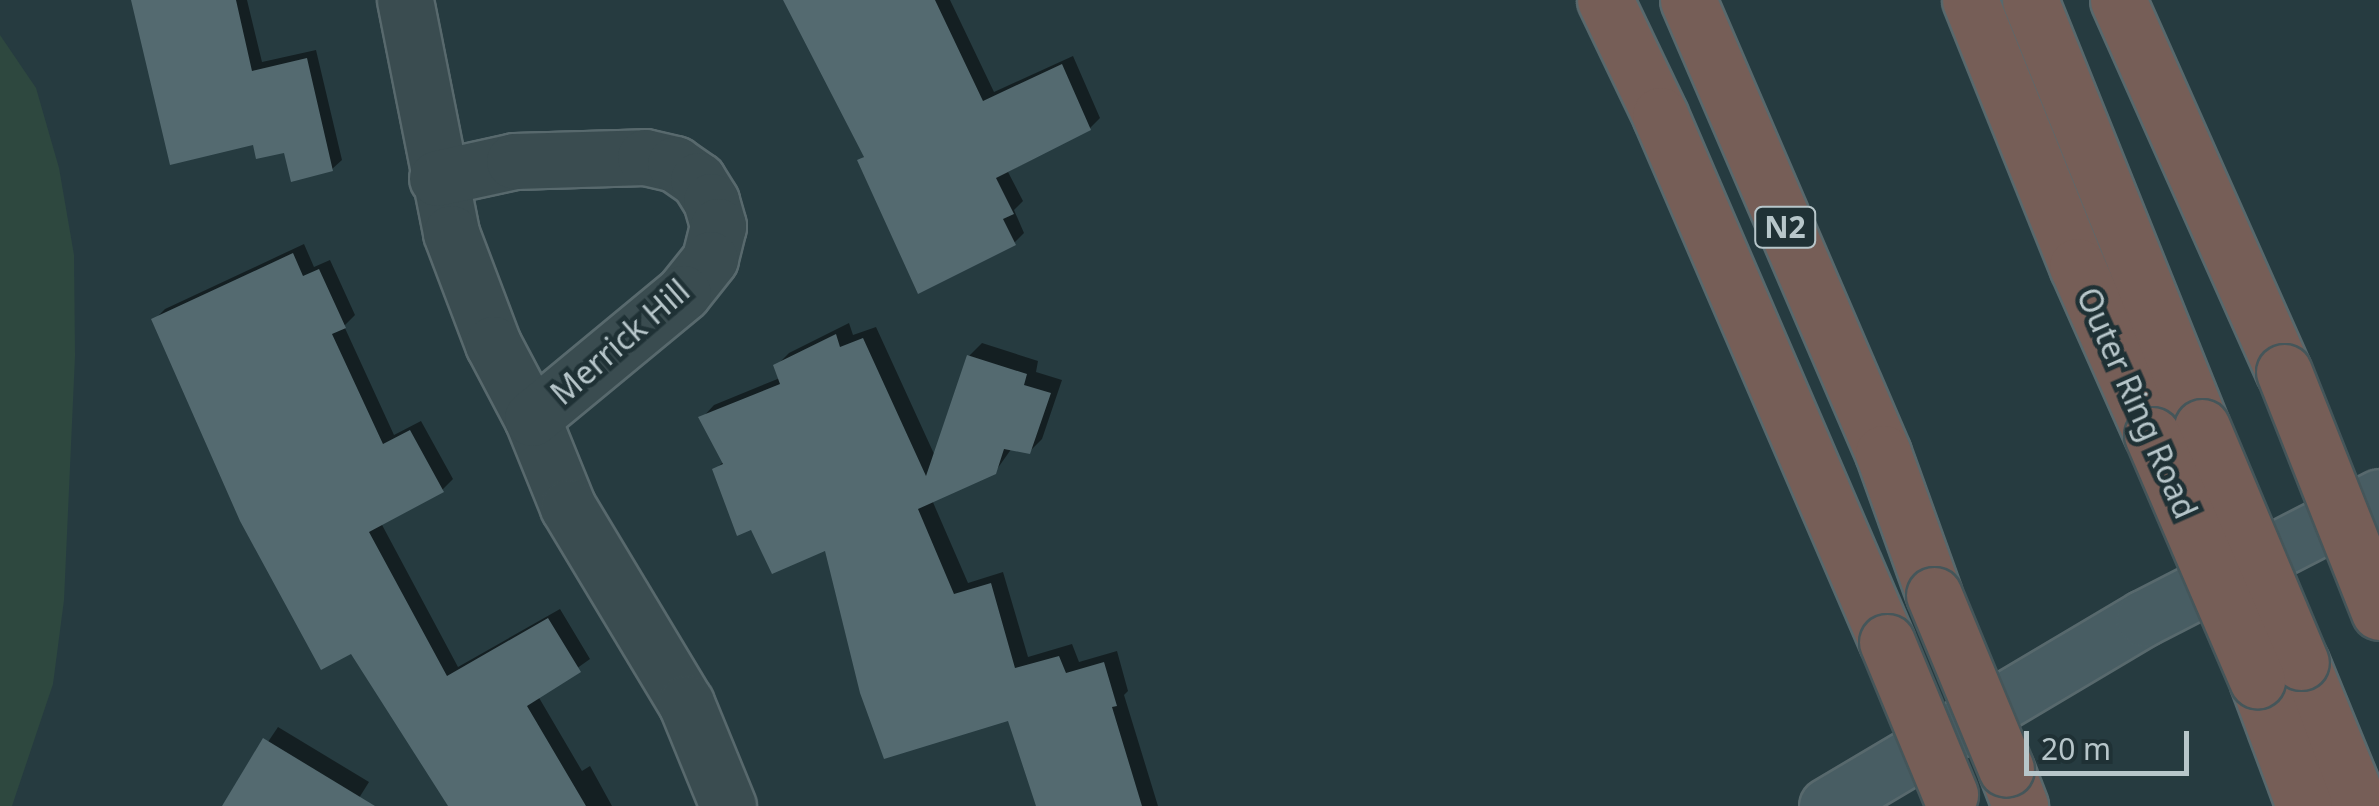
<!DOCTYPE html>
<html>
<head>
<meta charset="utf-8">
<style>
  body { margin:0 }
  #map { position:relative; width:2379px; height:806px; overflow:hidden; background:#263b40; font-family:"Noto Sans",sans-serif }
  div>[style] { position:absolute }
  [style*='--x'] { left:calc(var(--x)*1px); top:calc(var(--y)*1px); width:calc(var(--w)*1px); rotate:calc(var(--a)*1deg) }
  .green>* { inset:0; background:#2e483f }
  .shadow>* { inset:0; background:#0007 }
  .building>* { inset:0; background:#546a70 }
  .roads { filter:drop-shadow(2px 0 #58696d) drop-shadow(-2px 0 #58696d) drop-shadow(0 2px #58696d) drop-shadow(0 -2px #58696d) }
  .street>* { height:55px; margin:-27.5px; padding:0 27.5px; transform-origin:27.5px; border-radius:27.5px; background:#3a4c50 }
  .secondary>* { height:55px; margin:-27.5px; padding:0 27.5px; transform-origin:27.5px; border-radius:27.5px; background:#485d63 }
  .highway>* { height:55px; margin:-27.5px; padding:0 27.5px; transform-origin:27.5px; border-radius:27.5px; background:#765e57 }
  .bridges { filter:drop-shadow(2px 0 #45565a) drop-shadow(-2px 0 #45565a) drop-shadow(0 2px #45565a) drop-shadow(0 -2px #45565a) }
  .highway-bridge>* { height:55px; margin:-27.5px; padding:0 27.5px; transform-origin:27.5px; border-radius:27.5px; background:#765e57 }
  span { translate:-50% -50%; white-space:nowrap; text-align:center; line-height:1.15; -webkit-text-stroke:9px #1f3135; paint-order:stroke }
  .shield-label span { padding:2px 8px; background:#1f3135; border:2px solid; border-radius:8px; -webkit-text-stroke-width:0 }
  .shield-label { font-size:30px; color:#b7c6ca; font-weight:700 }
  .street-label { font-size:32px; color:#b7c6ca }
  .scale { position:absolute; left:2024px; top:731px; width:165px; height:45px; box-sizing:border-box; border:5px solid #b7c6ca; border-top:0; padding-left:12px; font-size:30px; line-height:35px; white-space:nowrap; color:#b7c6ca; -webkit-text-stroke:8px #1f3135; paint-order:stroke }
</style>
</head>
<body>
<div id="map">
  <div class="green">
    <div style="clip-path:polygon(0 35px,36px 88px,59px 168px,74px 255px,75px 356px,64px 600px,53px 684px,12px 806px,0 806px)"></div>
  </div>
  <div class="shadow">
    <div style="clip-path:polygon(133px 0,247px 0,262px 62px,316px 50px,342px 160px,332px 169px,255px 142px)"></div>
    <div style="clip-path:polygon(800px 0,950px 0,994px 92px,1073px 56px,1100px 118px,1090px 128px,1008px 172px,1023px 201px,1014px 210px,1024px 233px,1014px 243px,860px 160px,866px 155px)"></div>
    <div style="clip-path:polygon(304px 244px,314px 267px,330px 260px,355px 315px,344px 326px,394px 435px,421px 421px,453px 479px,442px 490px,381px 523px,458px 667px,560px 609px,590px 659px,538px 696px,582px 771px,590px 766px,612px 806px,451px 806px,154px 320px,165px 309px)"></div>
    <div style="clip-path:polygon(849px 323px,853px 335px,876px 327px,935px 456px,969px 356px,982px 343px,1038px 361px,1036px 372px,1062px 380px,1042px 439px,1029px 452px,1012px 448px,995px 472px,932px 500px,968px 583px,1003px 572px,1028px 657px,1072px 644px,1079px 662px,1117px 651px,1128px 691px,1124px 695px,1158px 806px,1039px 806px,1010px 718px,827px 547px,752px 527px,715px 470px,724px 461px,702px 418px,714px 405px,780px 378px,776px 366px,789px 353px)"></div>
    <div style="clip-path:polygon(278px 727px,369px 782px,354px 806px,225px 806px)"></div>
  </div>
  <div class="building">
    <div style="clip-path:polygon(131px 0,236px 0,252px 71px,307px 58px,333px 171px,291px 182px,284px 153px,256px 159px,253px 145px,170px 165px)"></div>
    <div style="clip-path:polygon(783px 0,935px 0,983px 101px,1062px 64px,1091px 130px,996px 178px,1014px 214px,1003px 219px,1016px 245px,918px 294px,857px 160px,864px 157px)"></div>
    <div style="clip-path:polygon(293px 253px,303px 276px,319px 269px,346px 328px,332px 334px,383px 444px,410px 430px,444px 492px,369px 532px,447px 676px,548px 618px,581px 672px,527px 706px,586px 806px,448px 806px,351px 654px,321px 670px,240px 521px,151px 319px)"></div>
    <div style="clip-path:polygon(836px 334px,840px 347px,863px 338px,926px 476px,967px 355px,1027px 374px,1024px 385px,1051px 393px,1030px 454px,1004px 449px,996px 474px,918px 509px,954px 594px,991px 583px,1015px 668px,1059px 656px,1066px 673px,1104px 662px,1117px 706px,1112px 707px,1142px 806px,1036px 806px,1008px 721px,884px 759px,860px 693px,825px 551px,772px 574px,751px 530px,737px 536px,712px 469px,723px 464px,698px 417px,780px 384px,773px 365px)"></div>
    <div style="clip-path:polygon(263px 738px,375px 806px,222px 806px)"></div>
  </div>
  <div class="roads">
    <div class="street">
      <div style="--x:405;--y:0;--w:237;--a:78.8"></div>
      <div style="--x:451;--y:233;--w:119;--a:69.3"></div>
      <div style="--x:493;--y:344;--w:84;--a:62.2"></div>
      <div style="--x:532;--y:418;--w:96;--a:68"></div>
      <div style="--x:568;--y:507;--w:229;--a:59"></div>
      <div style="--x:686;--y:703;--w:111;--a:67.8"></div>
      <div style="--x:437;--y:178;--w:79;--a:-12.4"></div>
      <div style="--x:514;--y:161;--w:131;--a:-1.7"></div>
      <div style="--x:645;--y:157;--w:31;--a:13"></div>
      <div style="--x:675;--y:164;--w:28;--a:35"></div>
      <div style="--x:698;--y:180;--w:25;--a:58"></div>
      <div style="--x:711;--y:201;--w:26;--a:74"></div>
      <div style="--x:718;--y:226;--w:34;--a:104"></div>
      <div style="--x:710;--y:259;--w:43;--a:128.5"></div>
      <div style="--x:683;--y:293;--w:196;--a:140.4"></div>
    </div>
    <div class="secondary">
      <div style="--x:1827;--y:806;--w:369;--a:-30.7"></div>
      <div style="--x:2144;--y:618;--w:264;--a:-27.2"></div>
    </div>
    <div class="highway">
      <div style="--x:1605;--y:0;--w:127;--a:64.4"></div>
      <div style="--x:1660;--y:115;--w:574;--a:66.7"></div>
      <div style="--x:1688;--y:0;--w:493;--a:66.7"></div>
      <div style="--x:1883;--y:453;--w:151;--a:70.2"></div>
      <div style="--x:1970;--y:0;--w:287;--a:68.1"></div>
      <div style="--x:2077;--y:266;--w:185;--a:66.1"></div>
      <div style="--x:2030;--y:0;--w:460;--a:68.1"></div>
      <div style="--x:2118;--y:0;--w:407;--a:66"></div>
      <div style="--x:2301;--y:662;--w:156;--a:67.7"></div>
      <div style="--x:2257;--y:680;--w:134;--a:69.5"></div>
      <div style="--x:2006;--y:769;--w:40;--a:69"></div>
    </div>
  </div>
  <div class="bridges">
    <div class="highway-bridge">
      <div style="--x:2284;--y:372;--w:258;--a:68.4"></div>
      <div style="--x:2202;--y:427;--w:255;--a:67.2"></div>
      <div style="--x:2152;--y:435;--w:267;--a:66.8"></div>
      <div style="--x:1934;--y:595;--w:188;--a:67.5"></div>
      <div style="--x:1887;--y:642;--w:165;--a:67.5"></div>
    </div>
  </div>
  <div class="shield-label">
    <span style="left:1785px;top:227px">N2</span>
  </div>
  <div class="street-label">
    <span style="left:620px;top:342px;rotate:-41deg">Merrick Hill</span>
    <span style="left:2137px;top:403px;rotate:66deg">Outer Ring Road</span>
  </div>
  <div class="scale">20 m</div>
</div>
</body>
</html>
